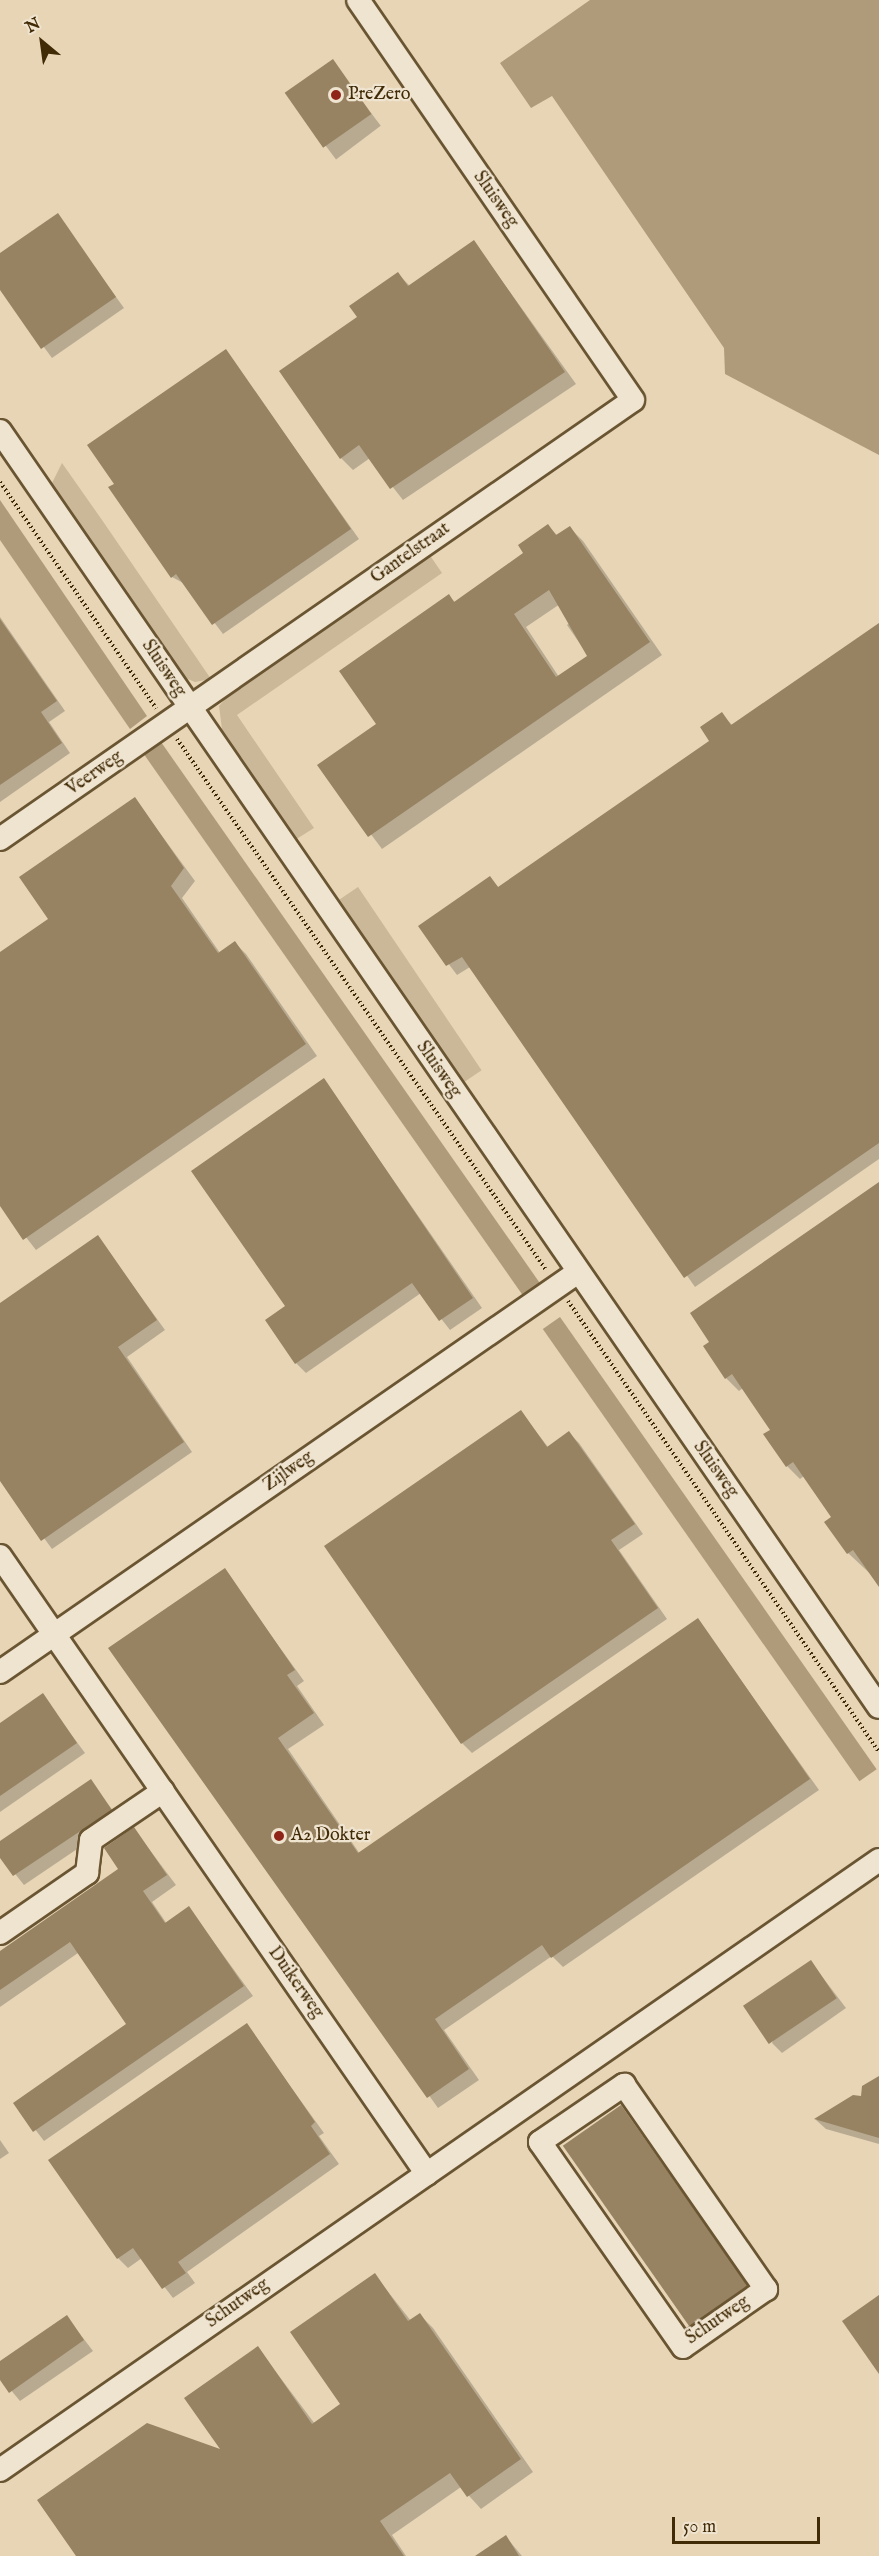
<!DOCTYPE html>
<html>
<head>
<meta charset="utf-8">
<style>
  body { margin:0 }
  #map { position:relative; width:879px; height:2556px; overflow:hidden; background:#e7d5b6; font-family:"IM FELL English",serif }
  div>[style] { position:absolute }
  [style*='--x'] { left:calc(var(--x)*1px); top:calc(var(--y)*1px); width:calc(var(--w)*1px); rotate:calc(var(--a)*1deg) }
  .green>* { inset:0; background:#cbb898; transform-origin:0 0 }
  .water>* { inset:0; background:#af9b7a; transform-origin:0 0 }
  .shadow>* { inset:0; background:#0003; transform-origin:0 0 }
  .building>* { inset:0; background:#978362; transform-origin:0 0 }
  .path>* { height:4px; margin-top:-2px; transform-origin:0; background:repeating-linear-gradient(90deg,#412a06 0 1.5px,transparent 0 4.5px) }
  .roads { filter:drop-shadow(2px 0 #6a5532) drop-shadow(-2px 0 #6a5532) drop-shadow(0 2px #6a5532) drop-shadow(0 -2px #6a5532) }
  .minor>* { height:22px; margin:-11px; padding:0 11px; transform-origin:11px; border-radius:11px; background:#efe4d0 }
  .dots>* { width:16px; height:16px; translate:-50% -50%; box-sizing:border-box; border:3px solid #efe4d0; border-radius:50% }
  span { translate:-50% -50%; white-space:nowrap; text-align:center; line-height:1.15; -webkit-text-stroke:4.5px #efe4d0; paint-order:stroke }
  .poi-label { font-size:18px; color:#412a06 }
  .left { translate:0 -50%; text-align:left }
  .street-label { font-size:18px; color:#412a06 }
  .north { position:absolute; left:12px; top:12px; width:60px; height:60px; -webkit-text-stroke:4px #efe4d0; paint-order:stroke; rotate:331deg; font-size:16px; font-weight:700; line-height:24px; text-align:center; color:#412a06 }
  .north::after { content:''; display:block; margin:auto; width:21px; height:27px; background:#412a06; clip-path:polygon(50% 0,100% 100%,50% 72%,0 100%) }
  .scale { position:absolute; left:672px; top:2517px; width:148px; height:27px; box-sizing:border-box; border:3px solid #412a06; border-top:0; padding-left:8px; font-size:18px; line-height:21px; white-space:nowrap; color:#412a06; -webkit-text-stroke:4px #efe4d0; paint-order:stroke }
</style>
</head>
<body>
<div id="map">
  <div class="green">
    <div style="clip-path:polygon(62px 463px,102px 520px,211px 679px,195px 682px,183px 677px,50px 487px)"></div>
    <div style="clip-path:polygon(429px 554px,442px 573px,237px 715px,314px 828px,295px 840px,223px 737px,219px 706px,233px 690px)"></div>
    <div style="left:358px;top:887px;width:221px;height:24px;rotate:56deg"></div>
  </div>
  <div class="water">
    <div style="clip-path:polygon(590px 0,879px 0,879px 455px,725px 374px,724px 348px,552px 96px,531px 108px,500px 63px)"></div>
    <div style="clip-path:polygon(0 500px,147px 716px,130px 729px,0 540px)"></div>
    <div style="left:161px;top:742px;width:664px;height:21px;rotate:55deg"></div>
    <div style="left:560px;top:1317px;width:552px;height:21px;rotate:55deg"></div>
  </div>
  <div class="shadow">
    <div style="left:332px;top:61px;width:81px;height:56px;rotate:53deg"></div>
    <div style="clip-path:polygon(57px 215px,124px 308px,52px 358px,0 288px,0 255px)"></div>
    <div style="clip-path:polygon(474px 242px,576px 384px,403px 500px,370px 458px,353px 470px,341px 458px,398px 274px,410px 286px)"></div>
    <div style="clip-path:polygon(226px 351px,359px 539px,223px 634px,185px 584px,172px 577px,116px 484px)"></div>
    <div style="clip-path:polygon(evenodd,548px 526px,558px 536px,570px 528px,583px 541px,662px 655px,382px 849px,319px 765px,378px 724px,449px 596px,456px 603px,526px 554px,548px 526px,560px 604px,572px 621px,567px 625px,589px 657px,559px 677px,526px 627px,560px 604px)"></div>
    <div style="clip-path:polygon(0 617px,65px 711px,49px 722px,70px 753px,0 802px)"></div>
    <div style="clip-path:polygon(879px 625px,879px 1159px,695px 1287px,470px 967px,457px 975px,420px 926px,490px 878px,499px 888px,711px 741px,722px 714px,733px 726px)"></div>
    <div style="clip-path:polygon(135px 799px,195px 881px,182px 898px,220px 953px,235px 943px,246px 954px,317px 1056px,36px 1250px,0 1204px,0 954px,50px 919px)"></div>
    <div style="clip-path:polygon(324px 1080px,482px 1308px,450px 1330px,421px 1293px,306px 1373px,296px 1363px,287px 1306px)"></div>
    <div style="clip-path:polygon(879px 1184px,879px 1582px,848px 1553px,833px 1518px,804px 1476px,800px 1479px,787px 1466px,772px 1430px,743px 1388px,739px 1391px,726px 1378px)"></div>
    <div style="clip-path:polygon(98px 1237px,165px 1330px,127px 1357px,192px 1452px,52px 1549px,0 1478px,0 1304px)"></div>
    <div style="clip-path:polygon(521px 1412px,548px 1447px,569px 1433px,579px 1443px,643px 1534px,619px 1550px,667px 1619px,472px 1753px,462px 1743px)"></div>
    <div style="clip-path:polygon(224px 1570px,304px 1681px,297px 1686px,324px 1725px,288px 1749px,360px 1854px,698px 1620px,819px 1790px,563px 1967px,552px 1956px,444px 2030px,479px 2080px,438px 2108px,110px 1648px)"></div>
    <div style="clip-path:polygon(42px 1695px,85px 1753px,0 1812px,0 1725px)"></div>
    <div style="clip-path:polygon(90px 1781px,120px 1820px,24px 1885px,0 1855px,0 1843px)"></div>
    <div style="clip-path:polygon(134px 1829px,176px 1885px,152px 1902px,167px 1924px,189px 1908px,253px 1996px,44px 2141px,15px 2103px,128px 2025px,78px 1953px,0 2007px,0 1953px,120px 1870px)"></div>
    <div style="clip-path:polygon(811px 1962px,846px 2008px,782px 2053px,772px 2043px)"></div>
    <div style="clip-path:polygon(246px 2025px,324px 2133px,319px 2136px,339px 2164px,187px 2272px,195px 2283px,173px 2298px,142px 2258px,128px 2268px,118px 2258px,51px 2160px)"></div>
    <div style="clip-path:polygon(879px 2078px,879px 2144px,826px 2129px,816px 2120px,862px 2098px)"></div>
    <div style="clip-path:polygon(621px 2107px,759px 2299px,702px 2339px,689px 2326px)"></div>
    <div style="clip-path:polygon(0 2140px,9px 2153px,0 2159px)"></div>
    <div style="clip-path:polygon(375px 2275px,411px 2321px,420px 2315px,433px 2328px,533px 2472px,481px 2509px,461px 2487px,392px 2535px,406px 2556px,77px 2556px,224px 2452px,258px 2348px,315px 2424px,342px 2404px)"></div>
    <div style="clip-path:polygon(67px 2317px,93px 2351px,20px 2401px,0 2377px,0 2363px)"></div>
    <div style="clip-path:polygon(506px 2537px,522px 2556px,476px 2556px)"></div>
  </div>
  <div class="building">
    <div style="left:333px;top:59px;width:67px;height:59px;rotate:55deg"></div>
    <div style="clip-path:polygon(58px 213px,116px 297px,41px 349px,0 290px,0 253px)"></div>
    <div style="clip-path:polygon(474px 240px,565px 372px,390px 489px,359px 445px,340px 459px,279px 371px,357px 317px,349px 306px,398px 272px,408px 286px)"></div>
    <div style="clip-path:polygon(226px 349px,351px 529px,212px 625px,176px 574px,171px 578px,108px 487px,114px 484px,87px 445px)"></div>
    <div style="clip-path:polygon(evenodd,548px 524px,556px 535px,570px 526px,650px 642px,368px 837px,317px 765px,376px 724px,339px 671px,449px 594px,454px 602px,523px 553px,518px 545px,548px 524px,549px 590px,587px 656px,556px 677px,514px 614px,549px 590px)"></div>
    <div style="clip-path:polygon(0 619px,57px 701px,41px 712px,62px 743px,0 785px)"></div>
    <div style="clip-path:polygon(879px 623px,879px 1143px,684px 1278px,462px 957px,446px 966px,418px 926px,490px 876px,498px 887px,709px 741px,700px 727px,722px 712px,731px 725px)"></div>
    <div style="clip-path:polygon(135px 797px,184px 868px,171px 886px,218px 953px,235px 941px,306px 1044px,23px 1240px,0 1206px,0 952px,48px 919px,19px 877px)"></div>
    <div style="clip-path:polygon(324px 1078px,473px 1298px,439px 1321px,412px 1283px,295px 1364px,265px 1320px,285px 1306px,191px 1171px)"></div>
    <div style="clip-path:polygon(879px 1182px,879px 1587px,853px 1550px,847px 1554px,824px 1522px,831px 1517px,793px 1462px,786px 1467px,763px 1434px,770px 1430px,732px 1374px,725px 1379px,703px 1346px,709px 1342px,690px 1313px)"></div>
    <div style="clip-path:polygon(98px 1235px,157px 1320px,118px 1347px,184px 1442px,41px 1541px,0 1481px,0 1303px)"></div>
    <div style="clip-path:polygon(521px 1410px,547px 1447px,569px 1431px,635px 1524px,611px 1540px,658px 1608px,461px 1744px,324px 1546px)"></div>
    <div style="clip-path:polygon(225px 1568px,295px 1670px,287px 1675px,314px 1713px,278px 1738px,358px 1853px,698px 1618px,810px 1779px,551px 1958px,542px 1945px,435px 2019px,469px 2069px,427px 2098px,108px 1648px)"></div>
    <div style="clip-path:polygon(43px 1693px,77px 1743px,0 1796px,0 1723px)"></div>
    <div style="clip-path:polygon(91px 1779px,112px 1810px,13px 1876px,0 1858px,0 1841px)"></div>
    <div style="clip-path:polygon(134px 1827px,167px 1875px,143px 1891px,165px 1923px,189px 1906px,244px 1986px,33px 2132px,13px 2103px,126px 2024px,70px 1942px,0 1990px,0 1951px,118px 1869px,104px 1848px)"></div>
    <div style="left:811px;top:1960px;width:46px;height:82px;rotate:56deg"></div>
    <div style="clip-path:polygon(247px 2023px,315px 2122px,311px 2126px,330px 2154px,178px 2262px,186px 2273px,162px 2289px,133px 2248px,117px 2259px,48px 2160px)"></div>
    <div style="clip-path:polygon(879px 2076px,879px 2138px,814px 2119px,853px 2095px,861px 2096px,862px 2086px)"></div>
    <div style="left:621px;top:2105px;width:221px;height:71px;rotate:55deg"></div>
    <div style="clip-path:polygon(375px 2273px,408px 2321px,420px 2313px,521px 2459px,467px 2497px,450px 2473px,380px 2521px,404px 2556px,76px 2556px,37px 2500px,147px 2423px,220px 2449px,184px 2398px,258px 2346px,312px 2424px,340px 2404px,290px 2332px)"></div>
    <div style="clip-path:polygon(879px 2295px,879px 2374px,842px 2321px)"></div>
    <div style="clip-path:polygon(67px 2315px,84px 2340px,9px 2393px,0 2380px,0 2361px)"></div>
    <div style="clip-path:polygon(506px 2535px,519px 2556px,475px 2556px)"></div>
  </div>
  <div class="path">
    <div style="--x:0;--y:482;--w:275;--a:55.4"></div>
    <div style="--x:177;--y:739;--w:647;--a:55.2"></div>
    <div style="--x:568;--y:1301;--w:548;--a:55.41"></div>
  </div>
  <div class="roads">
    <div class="minor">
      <div style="--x:0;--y:431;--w:1549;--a:55.44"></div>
      <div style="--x:0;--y:839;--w:770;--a:-34.74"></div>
      <div style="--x:633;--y:400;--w:485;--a:-124.5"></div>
      <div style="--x:0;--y:1556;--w:751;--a:55.36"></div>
      <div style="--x:0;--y:1672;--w:703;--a:-34.68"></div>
      <div style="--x:0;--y:1933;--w:106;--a:-34.6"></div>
      <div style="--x:87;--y:1873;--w:33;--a:-83"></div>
      <div style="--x:91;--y:1840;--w:87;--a:-34.2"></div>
      <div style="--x:624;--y:2085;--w:249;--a:55.2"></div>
      <div style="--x:766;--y:2289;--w:101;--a:145.1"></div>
      <div style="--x:683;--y:2347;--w:250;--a:-124.9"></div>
      <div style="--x:540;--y:2142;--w:102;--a:-34.2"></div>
      <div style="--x:0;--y:2470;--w:1070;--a:-34.76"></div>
    </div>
  </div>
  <div class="dots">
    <div style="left:336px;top:95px;background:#8f2418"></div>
    <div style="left:279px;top:1836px;background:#8f2418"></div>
  </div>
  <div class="poi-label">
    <span class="left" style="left:348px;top:95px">PreZero</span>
    <span class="left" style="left:291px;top:1836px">A2 Dokter</span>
  </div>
  <div class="street-label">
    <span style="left:495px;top:200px;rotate:55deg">Sluisweg</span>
    <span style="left:411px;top:554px;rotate:-35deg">Gantelstraat</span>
    <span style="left:163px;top:669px;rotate:56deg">Sluisweg</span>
    <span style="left:95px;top:774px;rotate:-35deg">Veerweg</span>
    <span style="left:438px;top:1070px;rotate:55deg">Sluisweg</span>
    <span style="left:715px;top:1470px;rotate:55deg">Sluisweg</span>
    <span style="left:289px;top:1472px;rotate:-35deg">Zijlweg</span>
    <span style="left:295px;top:1983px;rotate:55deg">Duikerweg</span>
    <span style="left:238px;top:2304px;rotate:-35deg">Schutweg</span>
    <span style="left:718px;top:2321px;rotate:-34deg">Schutweg</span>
  </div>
  <div class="north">N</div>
  <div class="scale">50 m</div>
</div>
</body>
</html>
